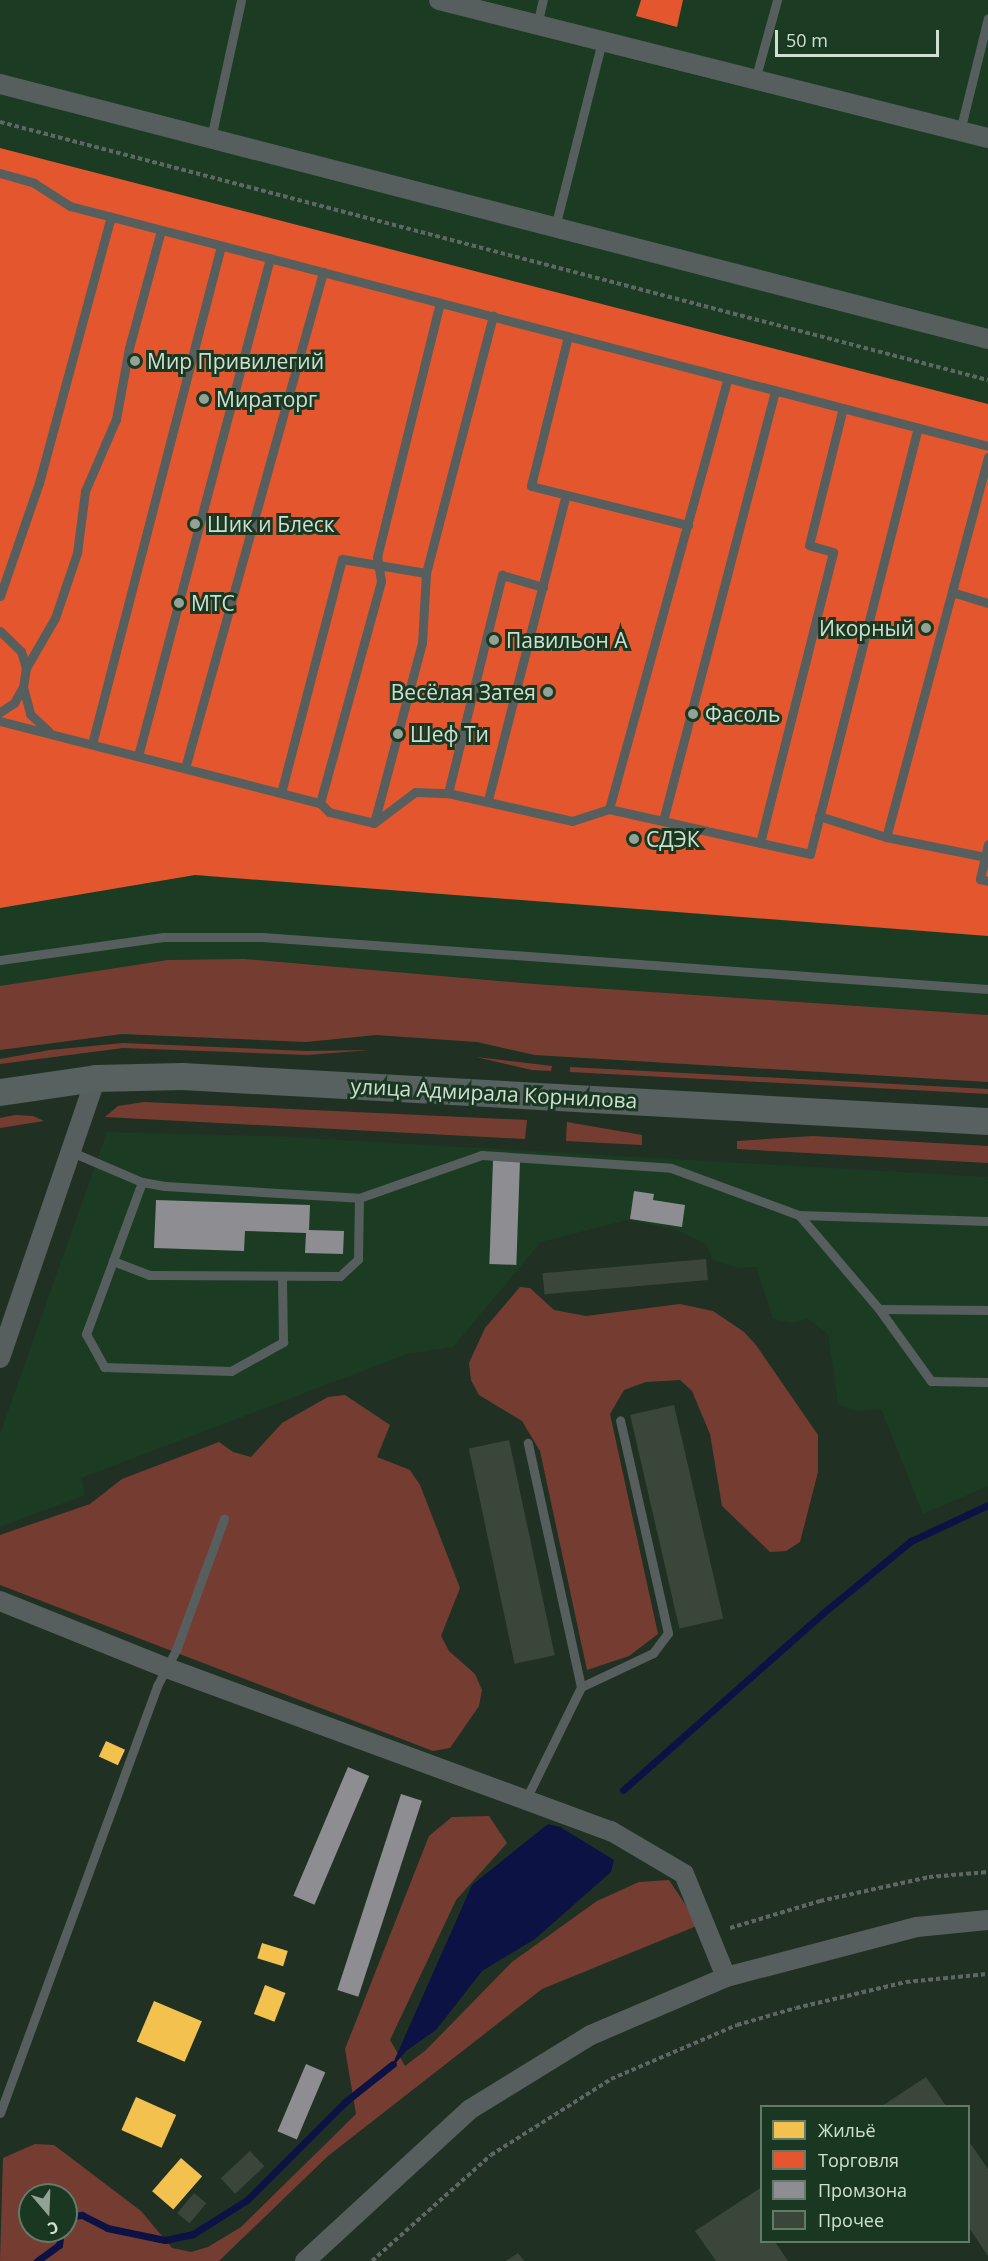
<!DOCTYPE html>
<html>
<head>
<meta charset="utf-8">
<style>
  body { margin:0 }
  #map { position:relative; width:988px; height:2261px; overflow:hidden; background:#203124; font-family:"Open Sans",sans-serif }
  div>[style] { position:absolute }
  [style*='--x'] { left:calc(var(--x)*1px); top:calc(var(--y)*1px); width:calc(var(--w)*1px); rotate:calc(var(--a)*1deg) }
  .built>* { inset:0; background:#1b3b23 }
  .green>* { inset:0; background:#753c32; transform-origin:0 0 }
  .water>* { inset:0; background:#0c1244 }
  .homes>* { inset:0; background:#f2c14e; transform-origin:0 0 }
  .shops>* { inset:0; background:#e4572e }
  .industry>* { inset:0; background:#8d8d92; transform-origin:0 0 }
  .stream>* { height:7px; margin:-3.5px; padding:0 3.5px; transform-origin:3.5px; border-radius:3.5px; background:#0c1244 }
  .building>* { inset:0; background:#3b463a; transform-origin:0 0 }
  .path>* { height:4px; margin-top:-2px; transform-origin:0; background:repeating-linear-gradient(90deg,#5e6763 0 4.5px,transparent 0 7.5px) }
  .service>* { height:9px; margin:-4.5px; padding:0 4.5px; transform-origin:4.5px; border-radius:4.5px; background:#565f5e }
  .minor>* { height:20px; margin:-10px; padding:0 10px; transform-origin:10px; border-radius:10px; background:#565f5e }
  .secondary>* { height:27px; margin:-13.5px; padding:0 13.5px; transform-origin:13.5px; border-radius:13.5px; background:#576160 }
  .dots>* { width:16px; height:16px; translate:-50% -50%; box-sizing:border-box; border:3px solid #1a3721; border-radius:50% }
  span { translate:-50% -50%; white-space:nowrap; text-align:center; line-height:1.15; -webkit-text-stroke:6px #1a3721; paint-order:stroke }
  .poi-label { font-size:21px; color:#cfe0d2 }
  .left { translate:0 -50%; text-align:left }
  .right { translate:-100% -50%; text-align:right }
  .street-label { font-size:21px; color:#cfe0d2 }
  .legend { position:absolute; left:760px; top:2105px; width:210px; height:138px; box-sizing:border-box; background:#1a3721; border:2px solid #627b68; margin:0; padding:8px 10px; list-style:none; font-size:18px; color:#cfe0d2 }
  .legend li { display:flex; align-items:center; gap:12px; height:30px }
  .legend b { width:30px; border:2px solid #627b68 }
  .north { position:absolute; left:18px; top:2183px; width:60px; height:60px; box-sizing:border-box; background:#1a3721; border:2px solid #627b68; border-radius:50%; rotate:161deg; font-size:16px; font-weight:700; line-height:24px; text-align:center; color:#cfe0d2 }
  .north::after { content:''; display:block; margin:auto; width:21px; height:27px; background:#92a395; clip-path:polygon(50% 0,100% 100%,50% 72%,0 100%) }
  .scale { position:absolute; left:775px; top:30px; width:164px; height:27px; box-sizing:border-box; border:3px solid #cfe0d2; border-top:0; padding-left:8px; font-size:18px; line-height:21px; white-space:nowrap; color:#cfe0d2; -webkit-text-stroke:4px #1a3721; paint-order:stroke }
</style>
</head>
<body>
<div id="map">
  <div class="built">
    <div style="clip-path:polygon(0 0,988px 0,988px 1082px,535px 1055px,477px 1042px,376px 1035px,306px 1042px,122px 1034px,0 1050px)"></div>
    <div style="clip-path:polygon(107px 1132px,271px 1136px,988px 1177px,988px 1486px,923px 1514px,881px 1409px,855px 1411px,838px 1404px,828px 1334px,808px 1319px,792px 1323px,773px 1319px,756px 1267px,738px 1268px,713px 1260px,707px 1245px,677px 1230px,628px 1220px,541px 1242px,453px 1347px,407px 1354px,81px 1478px,85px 1495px,0 1527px,0 1434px)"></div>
  </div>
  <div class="green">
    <div style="clip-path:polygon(244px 959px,534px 984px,988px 1015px,988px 1082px,535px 1055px,477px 1042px,376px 1035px,306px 1042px,122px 1034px,0 1050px,0 986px,168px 960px)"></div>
    <div style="clip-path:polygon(123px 1043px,307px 1051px,370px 1050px,307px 1055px,123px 1048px,0 1064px,0 1059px,50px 1050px)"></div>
    <div style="clip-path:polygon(476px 1057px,552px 1066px,551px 1071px,532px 1070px)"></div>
    <div style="left:570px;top:1067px;width:419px;height:5px;rotate:3deg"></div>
    <div style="clip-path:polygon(144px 1102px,527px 1120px,525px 1139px,105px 1117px,118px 1106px)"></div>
    <div style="clip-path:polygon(15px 1115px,33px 1116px,44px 1121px,0 1128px,0 1118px)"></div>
    <div style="clip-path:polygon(567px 1122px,642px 1135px,642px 1145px,566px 1141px)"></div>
    <div style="clip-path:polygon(813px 1136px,988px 1146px,988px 1163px,737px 1149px,737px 1141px)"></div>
    <div style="clip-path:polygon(520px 1287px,530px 1288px,554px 1310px,586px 1316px,680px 1304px,713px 1311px,744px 1332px,756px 1345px,818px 1435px,818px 1472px,800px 1542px,786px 1551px,770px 1552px,722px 1506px,710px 1434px,692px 1391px,680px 1380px,646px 1382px,624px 1390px,610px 1414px,658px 1634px,629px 1656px,587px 1670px,540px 1451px,522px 1421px,479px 1395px,471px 1380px,469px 1363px,485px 1328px)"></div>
    <div style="clip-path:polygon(345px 1395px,390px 1425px,377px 1457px,410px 1470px,420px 1485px,460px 1588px,441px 1636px,449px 1651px,475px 1674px,482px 1690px,479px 1706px,450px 1748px,433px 1751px,0 1585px,0 1535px,90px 1504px,122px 1479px,219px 1442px,233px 1452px,251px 1457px,282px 1423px,328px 1397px)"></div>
    <div style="clip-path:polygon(evenodd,489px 1816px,507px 1843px,456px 1900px,390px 2040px,405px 2066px,426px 2050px,512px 1962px,597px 1901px,639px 1882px,669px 1880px,699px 1925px,542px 1989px,328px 2156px,219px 2261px,0 2261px,3px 2158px,35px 2144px,54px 2145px,141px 2211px,172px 2248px,191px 2252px,208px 2247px,241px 2227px,356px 2114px,345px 2049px,429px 1836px,452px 1817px,489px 1816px,30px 2195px,66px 2195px,66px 2231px,30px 2231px,30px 2195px)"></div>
  </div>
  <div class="water">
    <div style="clip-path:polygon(548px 1824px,560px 1827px,614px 1860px,611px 1872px,535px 1939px,482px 1971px,436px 2030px,406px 2051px,390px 2070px,472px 1885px)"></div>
  </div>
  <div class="homes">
    <div style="left:106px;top:1741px;width:21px;height:17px;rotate:25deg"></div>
    <div style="left:262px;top:1943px;width:27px;height:16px;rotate:17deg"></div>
    <div style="left:265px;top:1985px;width:22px;height:31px;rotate:21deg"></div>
    <div style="left:154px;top:2001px;width:52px;height:44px;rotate:23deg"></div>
    <div style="left:136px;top:2097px;width:44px;height:36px;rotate:24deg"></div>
    <div style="left:181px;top:2158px;width:28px;height:44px;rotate:41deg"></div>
  </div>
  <div class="shops">
    <div style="clip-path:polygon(641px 0,683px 0,677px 27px,636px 16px)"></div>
    <div style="clip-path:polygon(0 148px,988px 404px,988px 936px,195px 875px,0 908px)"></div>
  </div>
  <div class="industry">
    <div style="left:493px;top:1160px;width:27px;height:104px;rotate:2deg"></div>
    <div style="clip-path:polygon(634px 1191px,654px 1194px,653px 1200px,685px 1205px,682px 1227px,630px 1219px)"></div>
    <div style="clip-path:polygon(156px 1200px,310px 1205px,309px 1230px,344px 1231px,343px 1254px,305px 1253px,306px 1233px,245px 1231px,244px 1251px,154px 1248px)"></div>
    <div style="left:348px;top:1767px;width:23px;height:140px;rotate:23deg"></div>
    <div style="left:401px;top:1794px;width:22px;height:206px;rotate:18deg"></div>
    <div style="left:306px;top:2064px;width:21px;height:73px;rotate:23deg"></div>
  </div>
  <div class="stream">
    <div style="--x:623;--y:1790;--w:267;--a:-41.5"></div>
    <div style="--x:823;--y:1613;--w:114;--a:-39.3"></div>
    <div style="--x:911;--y:1541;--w:85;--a:-25.1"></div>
    <div style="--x:66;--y:2222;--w:8;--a:-50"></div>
    <div style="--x:71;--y:2216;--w:11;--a:-5"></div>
    <div style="--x:82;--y:2215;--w:28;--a:27"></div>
    <div style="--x:107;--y:2228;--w:59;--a:11.7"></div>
    <div style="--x:165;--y:2240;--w:29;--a:-12"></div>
    <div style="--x:193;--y:2234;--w:64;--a:-32.2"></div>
    <div style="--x:247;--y:2200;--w:139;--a:-45"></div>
    <div style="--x:345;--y:2102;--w:61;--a:-38.4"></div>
    <div style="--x:37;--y:2261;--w:27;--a:-36"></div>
    <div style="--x:59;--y:2245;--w:14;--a:-82"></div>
  </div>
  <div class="building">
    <div style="left:706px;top:1259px;width:21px;height:164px;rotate:85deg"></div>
    <div style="left:674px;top:1405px;width:219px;height:45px;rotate:77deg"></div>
    <div style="left:509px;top:1440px;width:220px;height:41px;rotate:78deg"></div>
    <div style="clip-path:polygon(926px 2077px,946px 2106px,882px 2106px)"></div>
    <div style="clip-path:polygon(968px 2140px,988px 2169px,988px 2256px,968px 2226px)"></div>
    <div style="left:250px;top:2151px;width:21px;height:40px;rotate:47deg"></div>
    <div style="clip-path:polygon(762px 2187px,762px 2242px,775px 2242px,788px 2261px,716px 2261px,695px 2231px)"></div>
    <div style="left:194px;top:2193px;width:16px;height:26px;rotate:40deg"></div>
    <div style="clip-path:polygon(518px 2253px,524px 2261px,506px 2261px)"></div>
  </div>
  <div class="path">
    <div style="--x:0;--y:122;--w:1021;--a:14.64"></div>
    <div style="--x:730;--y:1928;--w:94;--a:-16.7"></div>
    <div style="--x:820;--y:1901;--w:112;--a:-12.4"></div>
    <div style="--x:929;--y:1877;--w:59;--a:-4.8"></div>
    <div style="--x:372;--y:2261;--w:159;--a:-41.7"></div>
    <div style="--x:491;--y:2155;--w:142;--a:-32.3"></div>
    <div style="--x:611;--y:2079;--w:137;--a:-23.2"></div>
    <div style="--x:737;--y:2025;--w:61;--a:-16.1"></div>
    <div style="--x:796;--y:2008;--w:113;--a:-13.3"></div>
    <div style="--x:906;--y:1982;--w:82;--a:-5.6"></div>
  </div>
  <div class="service">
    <div style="--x:537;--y:25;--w:26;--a:-77"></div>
    <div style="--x:755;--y:80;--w:83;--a:-74.6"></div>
    <div style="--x:960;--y:131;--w:116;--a:-76.1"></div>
    <div style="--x:211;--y:138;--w:141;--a:-77.7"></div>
    <div style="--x:0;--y:173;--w:35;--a:16"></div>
    <div style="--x:34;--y:183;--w:43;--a:32.6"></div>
    <div style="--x:70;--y:206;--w:949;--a:14.65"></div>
    <div style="--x:555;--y:227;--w:192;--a:-75.8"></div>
    <div style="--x:568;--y:336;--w:154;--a:103.9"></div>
    <div style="--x:531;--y:486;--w:162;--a:14"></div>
    <div style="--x:988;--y:457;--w:393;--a:105"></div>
    <div style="--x:886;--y:837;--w:101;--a:11.4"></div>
    <div style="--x:985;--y:857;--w:13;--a:-77"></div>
    <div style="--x:952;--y:592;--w:38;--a:17"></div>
    <div style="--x:0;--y:596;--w:120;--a:-71"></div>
    <div style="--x:39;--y:483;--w:276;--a:-74.9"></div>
    <div style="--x:0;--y:631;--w:29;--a:44"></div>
    <div style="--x:21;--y:651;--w:18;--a:74"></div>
    <div style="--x:23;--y:687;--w:28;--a:75"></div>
    <div style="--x:30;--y:714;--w:25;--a:43"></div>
    <div style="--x:0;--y:712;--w:17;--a:-33"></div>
    <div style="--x:14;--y:703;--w:18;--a:-61"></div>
    <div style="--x:23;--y:687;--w:19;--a:-81"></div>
    <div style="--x:26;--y:668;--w:58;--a:-59.9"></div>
    <div style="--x:55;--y:618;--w:69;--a:-71.3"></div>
    <div style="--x:77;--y:553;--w:63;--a:-82.6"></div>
    <div style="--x:85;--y:491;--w:78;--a:-66.7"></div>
    <div style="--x:116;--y:419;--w:72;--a:-79.6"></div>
    <div style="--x:129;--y:348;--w:122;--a:-74.8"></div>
    <div style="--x:0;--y:721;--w:330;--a:14.4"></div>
    <div style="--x:320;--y:803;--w:13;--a:45"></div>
    <div style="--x:329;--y:812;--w:46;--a:13.7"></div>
    <div style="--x:374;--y:823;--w:186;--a:-75.1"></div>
    <div style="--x:422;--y:643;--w:70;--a:-86.7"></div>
    <div style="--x:92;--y:744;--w:514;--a:-75.48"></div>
    <div style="--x:138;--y:756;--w:515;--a:-75.15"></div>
    <div style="--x:185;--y:768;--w:515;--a:-74.45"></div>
    <div style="--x:281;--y:793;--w:242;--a:-75.4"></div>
    <div style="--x:342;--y:559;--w:85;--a:9.5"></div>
    <div style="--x:426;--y:573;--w:266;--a:-75.4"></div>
    <div style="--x:448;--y:793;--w:225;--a:-76.1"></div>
    <div style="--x:502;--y:575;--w:43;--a:16.3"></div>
    <div style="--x:488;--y:800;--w:315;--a:-75.7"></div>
    <div style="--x:320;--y:803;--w:230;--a:-74.6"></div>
    <div style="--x:381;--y:581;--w:24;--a:-99"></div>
    <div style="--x:377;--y:557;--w:262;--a:-76.1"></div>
    <div style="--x:609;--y:809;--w:447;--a:-74.6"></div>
    <div style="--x:819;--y:816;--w:70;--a:17.4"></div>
    <div style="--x:663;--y:821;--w:445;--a:-75.4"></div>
    <div style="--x:374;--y:823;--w:51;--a:-37.1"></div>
    <div style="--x:415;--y:792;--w:33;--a:2"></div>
    <div style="--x:448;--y:793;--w:127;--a:12.7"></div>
    <div style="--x:572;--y:821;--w:39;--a:-18"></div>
    <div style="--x:609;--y:809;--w:206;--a:12.6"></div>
    <div style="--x:810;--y:854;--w:439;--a:-75.8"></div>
    <div style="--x:760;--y:843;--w:300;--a:-75.9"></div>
    <div style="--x:833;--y:552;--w:25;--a:-164"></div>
    <div style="--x:809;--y:545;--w:141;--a:-76.1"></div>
    <div style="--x:985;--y:857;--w:23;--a:103"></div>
    <div style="--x:980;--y:879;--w:8;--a:14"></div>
    <div style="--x:0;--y:960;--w:165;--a:-8"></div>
    <div style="--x:163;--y:937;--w:99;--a:0"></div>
    <div style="--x:262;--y:937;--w:728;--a:4.1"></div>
    <div style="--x:74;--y:1153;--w:74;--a:23.1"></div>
    <div style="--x:142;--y:1182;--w:23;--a:10"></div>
    <div style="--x:165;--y:1186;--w:194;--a:3.5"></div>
    <div style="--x:359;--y:1198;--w:130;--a:-19.3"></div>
    <div style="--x:482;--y:1155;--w:189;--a:3.9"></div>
    <div style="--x:671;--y:1168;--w:136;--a:20.2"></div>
    <div style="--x:799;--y:1215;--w:189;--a:1.8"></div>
    <div style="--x:142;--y:1182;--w:84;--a:110.2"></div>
    <div style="--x:113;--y:1261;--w:39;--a:21"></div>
    <div style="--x:149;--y:1275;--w:191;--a:0.3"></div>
    <div style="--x:340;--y:1276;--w:25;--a:-43"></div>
    <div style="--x:358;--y:1259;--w:61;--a:-89.1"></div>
    <div style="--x:799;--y:1215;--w:123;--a:49.6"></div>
    <div style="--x:879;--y:1309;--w:109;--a:0.5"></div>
    <div style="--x:113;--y:1261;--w:78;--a:110.3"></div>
    <div style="--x:86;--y:1334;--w:38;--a:61"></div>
    <div style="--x:104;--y:1367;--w:127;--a:1.8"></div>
    <div style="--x:231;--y:1371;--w:60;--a:-29.1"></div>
    <div style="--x:283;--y:1342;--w:66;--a:-90.9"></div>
    <div style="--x:879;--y:1309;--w:89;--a:54.2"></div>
    <div style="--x:931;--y:1381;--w:57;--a:1"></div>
    <div style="--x:581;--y:1687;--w:80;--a:-25.3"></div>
    <div style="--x:653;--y:1653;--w:25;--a:-53"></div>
    <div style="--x:668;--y:1633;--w:218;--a:-102.7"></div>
    <div style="--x:526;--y:1799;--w:125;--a:-63.8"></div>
    <div style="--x:581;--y:1687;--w:250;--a:-102.3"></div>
    <div style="--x:0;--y:2113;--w:455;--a:-69.8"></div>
    <div style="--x:157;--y:1686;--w:41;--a:-62.2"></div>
    <div style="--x:176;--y:1650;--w:140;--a:-69.9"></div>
  </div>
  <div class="minor">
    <div style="--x:439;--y:0;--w:566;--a:14.11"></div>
    <div style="--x:0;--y:84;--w:1020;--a:14.47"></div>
    <div style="--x:0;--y:1358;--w:296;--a:-71.1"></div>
    <div style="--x:0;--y:1601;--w:180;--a:21.9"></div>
    <div style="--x:167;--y:1668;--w:473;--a:20.2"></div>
    <div style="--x:611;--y:1831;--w:85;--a:30.5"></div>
    <div style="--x:684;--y:1874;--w:111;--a:67.8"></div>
    <div style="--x:305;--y:2261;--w:223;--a:-42.6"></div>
    <div style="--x:469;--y:2110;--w:143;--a:-31.6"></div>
    <div style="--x:591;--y:2035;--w:147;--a:-23.2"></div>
    <div style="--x:726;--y:1977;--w:197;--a:-14.7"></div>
    <div style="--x:917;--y:1927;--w:71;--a:-5.6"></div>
  </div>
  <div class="secondary">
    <div style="--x:0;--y:1092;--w:97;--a:-8.3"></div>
    <div style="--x:96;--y:1078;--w:86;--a:-1.3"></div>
    <div style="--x:182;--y:1076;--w:807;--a:3.2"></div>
  </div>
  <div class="dots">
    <div style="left:135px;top:361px;background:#92a395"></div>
    <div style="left:204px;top:399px;background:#92a395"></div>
    <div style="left:195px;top:524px;background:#92a395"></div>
    <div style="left:179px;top:603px;background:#92a395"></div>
    <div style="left:926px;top:628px;background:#92a395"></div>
    <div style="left:494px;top:640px;background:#92a395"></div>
    <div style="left:548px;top:692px;background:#92a395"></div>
    <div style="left:693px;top:714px;background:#92a395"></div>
    <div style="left:398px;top:734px;background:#92a395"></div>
    <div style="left:634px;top:839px;background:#92a395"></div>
  </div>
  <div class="poi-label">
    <span class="left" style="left:147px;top:361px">Мир Привилегий</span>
    <span class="left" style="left:216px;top:399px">Мираторг</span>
    <span class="left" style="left:207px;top:524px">Шик и Блеск</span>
    <span class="left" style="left:191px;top:603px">МТС</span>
    <span class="right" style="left:914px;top:628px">Икорный</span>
    <span class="left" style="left:506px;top:640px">Павильон А</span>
    <span class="right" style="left:536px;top:692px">Весёлая Затея</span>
    <span class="left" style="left:705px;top:714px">Фасоль</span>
    <span class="left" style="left:410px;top:734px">Шеф Ти</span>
    <span class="left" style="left:646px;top:839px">СДЭК</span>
  </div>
  <div class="street-label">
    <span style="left:494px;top:1093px;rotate:3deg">улица Адмирала Корнилова</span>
  </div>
  <ul class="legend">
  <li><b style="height:16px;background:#f2c14e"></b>Жильё</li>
  <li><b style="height:16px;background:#e4572e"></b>Торговля</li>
  <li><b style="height:16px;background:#8d8d92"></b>Промзона</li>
  <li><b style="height:16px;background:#3b463a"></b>Прочее</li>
  </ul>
  <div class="north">С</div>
  <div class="scale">50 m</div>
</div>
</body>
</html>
